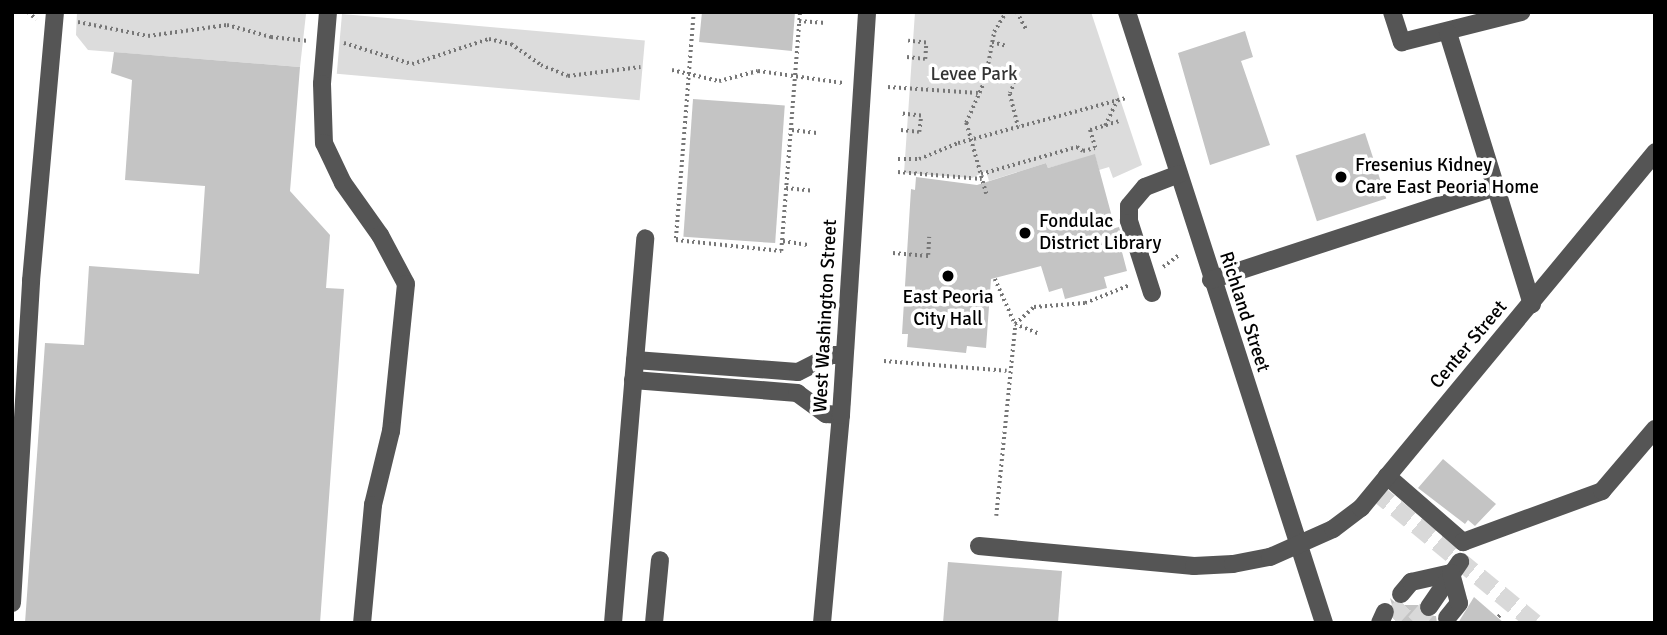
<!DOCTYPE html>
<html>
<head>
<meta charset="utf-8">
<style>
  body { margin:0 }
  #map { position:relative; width:1667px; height:635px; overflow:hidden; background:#fff; font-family:Signika,sans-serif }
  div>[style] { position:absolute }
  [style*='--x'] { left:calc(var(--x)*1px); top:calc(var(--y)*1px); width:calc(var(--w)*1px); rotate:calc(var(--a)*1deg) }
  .green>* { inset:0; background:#dcdcdc; transform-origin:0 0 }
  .building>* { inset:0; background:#c4c4c4; transform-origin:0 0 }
  .minor-tunnel>* { height:18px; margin-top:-9px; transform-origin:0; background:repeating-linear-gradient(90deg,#d9d9d9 0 18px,transparent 0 27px) }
  .path>* { height:3.5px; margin-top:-1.75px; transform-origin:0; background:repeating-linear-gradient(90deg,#777 0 2px,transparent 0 5.5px) }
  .minor>* { height:18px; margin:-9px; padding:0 9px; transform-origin:9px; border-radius:9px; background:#555 }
  .dots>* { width:19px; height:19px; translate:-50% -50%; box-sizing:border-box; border:4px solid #fff; border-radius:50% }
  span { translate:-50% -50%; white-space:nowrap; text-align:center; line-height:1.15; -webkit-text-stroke:7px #fff; paint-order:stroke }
  .park-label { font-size:19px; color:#333 }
  .poi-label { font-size:19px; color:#000 }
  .left { translate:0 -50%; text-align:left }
  .street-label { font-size:19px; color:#000 }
  .frame { position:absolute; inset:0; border:14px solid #000; pointer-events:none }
</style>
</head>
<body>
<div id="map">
  <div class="green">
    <div style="clip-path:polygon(77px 12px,306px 14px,300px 67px,88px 50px,76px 35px)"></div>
    <div style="clip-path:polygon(915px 12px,1091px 12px,1142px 165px,1113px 178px,1109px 167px,1099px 170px,1095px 155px,1048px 168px,1046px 163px,989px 181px,986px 171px,972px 178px,904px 173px)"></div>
    <div style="left:342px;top:14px;width:304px;height:60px;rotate:5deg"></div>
  </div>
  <div class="building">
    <div style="clip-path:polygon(702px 12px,795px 12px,792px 51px,699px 42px)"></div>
    <div style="clip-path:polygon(1245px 31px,1253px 57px,1241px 61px,1270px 145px,1210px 165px,1178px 53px)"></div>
    <div style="clip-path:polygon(114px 52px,300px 67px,290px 191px,330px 235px,326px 288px,344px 289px,320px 623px,25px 623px,45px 343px,84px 345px,89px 266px,199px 274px,205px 186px,125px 180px,132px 80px,111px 73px)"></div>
    <div style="left:693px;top:99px;width:92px;height:138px;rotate:4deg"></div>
    <div style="left:1365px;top:133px;width:69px;height:73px;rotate:72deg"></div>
    <div style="clip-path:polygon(1095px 154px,1115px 228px,1119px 227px,1127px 251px,1122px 252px,1127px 271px,1104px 277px,1107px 288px,1065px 299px,1062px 288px,1049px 292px,1041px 266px,991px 279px,986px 348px,967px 346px,966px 353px,907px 347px,908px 334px,902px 334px,911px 189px,915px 190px,916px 177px,977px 185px,1046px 163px,1048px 168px)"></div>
    <div style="clip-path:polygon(1443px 459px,1496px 504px,1475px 526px,1468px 520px,1465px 524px,1418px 488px)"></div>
    <div style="clip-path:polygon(948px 562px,1062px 571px,1058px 623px,943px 623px)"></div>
    <div style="clip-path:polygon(1474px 597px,1504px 623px,1458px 623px)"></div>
    <div style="clip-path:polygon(1390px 598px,1398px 605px,1418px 605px,1422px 616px,1436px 616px,1437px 623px,1397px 623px)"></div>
  </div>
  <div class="minor-tunnel">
    <div style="--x:1375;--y:491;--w:207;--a:39.5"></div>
    <div style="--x:1392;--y:618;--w:24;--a:-48"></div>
    <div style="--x:1415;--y:623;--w:21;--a:-49"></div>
  </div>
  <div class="path">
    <div style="--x:28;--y:12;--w:11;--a:41"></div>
    <div style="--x:694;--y:12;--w:229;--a:94.5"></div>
    <div style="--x:676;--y:240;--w:106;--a:6"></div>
    <div style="--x:781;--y:251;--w:240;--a:-85.5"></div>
    <div style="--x:1017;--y:12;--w:19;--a:62"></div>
    <div style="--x:799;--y:21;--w:27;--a:4"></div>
    <div style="--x:78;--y:22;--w:71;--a:11.3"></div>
    <div style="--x:148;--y:36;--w:80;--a:-7.9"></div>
    <div style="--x:227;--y:25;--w:46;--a:15.3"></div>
    <div style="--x:271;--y:37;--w:38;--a:6"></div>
    <div style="--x:992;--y:42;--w:16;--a:15"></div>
    <div style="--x:344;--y:43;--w:71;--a:17.2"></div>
    <div style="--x:412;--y:64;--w:81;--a:-18"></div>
    <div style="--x:489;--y:39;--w:23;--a:13"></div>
    <div style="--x:511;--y:44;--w:37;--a:35"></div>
    <div style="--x:541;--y:65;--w:29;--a:22"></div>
    <div style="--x:568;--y:76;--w:73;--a:-7.1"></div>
    <div style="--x:907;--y:57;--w:18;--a:6"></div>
    <div style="--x:925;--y:59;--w:16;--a:-86"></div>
    <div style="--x:926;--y:43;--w:18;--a:-174"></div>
    <div style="--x:672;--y:70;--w:48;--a:13.2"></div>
    <div style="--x:719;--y:81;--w:40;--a:-14.4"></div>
    <div style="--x:758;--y:71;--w:86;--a:8"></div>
    <div style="--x:1017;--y:77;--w:18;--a:112"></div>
    <div style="--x:1010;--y:94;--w:34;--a:76"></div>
    <div style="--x:888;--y:87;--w:90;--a:3.8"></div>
    <div style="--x:1105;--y:126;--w:29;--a:-65"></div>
    <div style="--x:792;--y:130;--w:25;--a:7"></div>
    <div style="--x:901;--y:130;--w:18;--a:6"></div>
    <div style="--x:919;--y:132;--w:16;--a:-83"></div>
    <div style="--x:921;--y:116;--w:19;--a:-174"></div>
    <div style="--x:898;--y:159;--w:21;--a:0"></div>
    <div style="--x:919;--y:159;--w:42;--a:-22.3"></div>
    <div style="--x:958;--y:143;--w:174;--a:-15"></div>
    <div style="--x:898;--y:172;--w:84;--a:4.8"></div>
    <div style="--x:981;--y:174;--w:100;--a:-15.7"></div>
    <div style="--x:1077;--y:147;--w:7;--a:34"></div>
    <div style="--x:1083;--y:151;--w:12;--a:-14"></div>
    <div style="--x:1095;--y:148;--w:19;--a:-106"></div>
    <div style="--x:1090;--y:130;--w:31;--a:-17"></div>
    <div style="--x:786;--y:188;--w:27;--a:6"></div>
    <div style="--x:986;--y:194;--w:74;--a:-105.7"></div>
    <div style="--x:966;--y:123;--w:47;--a:-66.2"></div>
    <div style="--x:985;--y:80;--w:49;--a:-79.4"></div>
    <div style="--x:994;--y:32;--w:23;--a:-59"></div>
    <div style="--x:783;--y:241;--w:25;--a:9"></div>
    <div style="--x:893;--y:253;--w:38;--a:5"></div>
    <div style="--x:928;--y:255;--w:18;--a:-87"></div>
    <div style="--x:1163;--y:267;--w:20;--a:-37"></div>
    <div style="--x:995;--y:279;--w:49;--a:66"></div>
    <div style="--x:1015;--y:324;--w:27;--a:22"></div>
    <div style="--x:884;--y:361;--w:123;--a:4.6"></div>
    <div style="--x:996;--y:516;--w:193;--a:-84.3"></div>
    <div style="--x:1015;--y:324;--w:25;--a:-42"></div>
    <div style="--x:1034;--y:307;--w:51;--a:-4.5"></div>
    <div style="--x:1085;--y:303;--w:48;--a:-21.8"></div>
    <div style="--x:1498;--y:617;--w:3;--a:-45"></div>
  </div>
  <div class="minor">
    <div style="--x:328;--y:12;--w:72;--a:94.8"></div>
    <div style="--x:322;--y:84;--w:59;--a:88.1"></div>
    <div style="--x:324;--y:143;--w:44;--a:64.6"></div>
    <div style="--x:343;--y:183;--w:64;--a:54.6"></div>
    <div style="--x:380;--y:235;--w:55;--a:62"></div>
    <div style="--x:406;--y:284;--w:148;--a:95.8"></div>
    <div style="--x:391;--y:431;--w:76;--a:103.7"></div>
    <div style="--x:373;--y:505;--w:119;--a:95.3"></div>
    <div style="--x:1127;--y:12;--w:642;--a:72.13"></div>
    <div style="--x:1392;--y:12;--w:32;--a:72"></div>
    <div style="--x:1402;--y:42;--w:123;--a:-14.1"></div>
    <div style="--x:1448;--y:33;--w:284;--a:72.8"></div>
    <div style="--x:1211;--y:280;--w:299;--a:-18.1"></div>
    <div style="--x:1152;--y:293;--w:76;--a:-107.7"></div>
    <div style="--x:1129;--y:221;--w:15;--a:-90"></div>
    <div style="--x:1129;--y:206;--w:25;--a:-50"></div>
    <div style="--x:1145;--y:187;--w:36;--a:-21"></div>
    <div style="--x:635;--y:360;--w:163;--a:4.2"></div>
    <div style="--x:798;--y:372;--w:37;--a:-27"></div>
    <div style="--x:831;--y:355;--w:13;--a:0"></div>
    <div style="--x:633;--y:380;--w:165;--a:4.5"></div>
    <div style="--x:797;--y:393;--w:36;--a:36"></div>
    <div style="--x:826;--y:414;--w:15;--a:4"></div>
    <div style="--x:1387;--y:476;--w:101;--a:41"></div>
    <div style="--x:1463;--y:542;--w:148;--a:-20.1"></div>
    <div style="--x:1602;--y:491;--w:82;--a:-49.5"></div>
    <div style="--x:979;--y:546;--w:216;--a:5.3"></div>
    <div style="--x:1194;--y:566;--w:39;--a:-3"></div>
    <div style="--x:1233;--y:564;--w:38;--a:-11"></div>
    <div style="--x:1270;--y:557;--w:69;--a:-24"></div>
    <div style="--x:1333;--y:529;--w:35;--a:-37"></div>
    <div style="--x:1361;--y:508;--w:462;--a:-50.4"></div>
    <div style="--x:1401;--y:594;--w:16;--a:-50"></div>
    <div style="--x:1411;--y:582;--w:41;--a:-12.7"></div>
    <div style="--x:12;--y:603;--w:323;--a:-86.6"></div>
    <div style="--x:31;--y:281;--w:270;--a:-84.9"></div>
    <div style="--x:1429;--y:607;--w:55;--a:-55.4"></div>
    <div style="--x:1447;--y:618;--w:19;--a:-51"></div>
    <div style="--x:1459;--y:603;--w:31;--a:-105"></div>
    <div style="--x:613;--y:623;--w:386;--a:-85.2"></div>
    <div style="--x:654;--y:623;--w:63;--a:-84.6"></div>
    <div style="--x:822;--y:623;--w:209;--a:-84.8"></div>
    <div style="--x:841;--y:415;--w:404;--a:-86.3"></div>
    <div style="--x:1380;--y:623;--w:12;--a:-66"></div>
  </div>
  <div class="dots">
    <div style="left:1341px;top:177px;background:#000"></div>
    <div style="left:1025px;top:233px;background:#000"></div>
    <div style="left:948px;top:276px;background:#000"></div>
  </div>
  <div class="park-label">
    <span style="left:974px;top:75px">Levee Park</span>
  </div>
  <div class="poi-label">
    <span class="left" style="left:1355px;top:177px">Fresenius Kidney<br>Care East Peoria Home</span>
    <span class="left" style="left:1039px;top:233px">Fondulac<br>District Library</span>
    <span style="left:948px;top:309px">East Peoria<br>City Hall</span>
  </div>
  <div class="street-label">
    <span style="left:1244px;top:312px;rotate:72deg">Richland Street</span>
    <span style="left:826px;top:316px;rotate:-87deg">West Washington Street</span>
    <span style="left:1469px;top:345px;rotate:-50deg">Center Street</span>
  </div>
  <div class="frame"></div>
</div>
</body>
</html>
